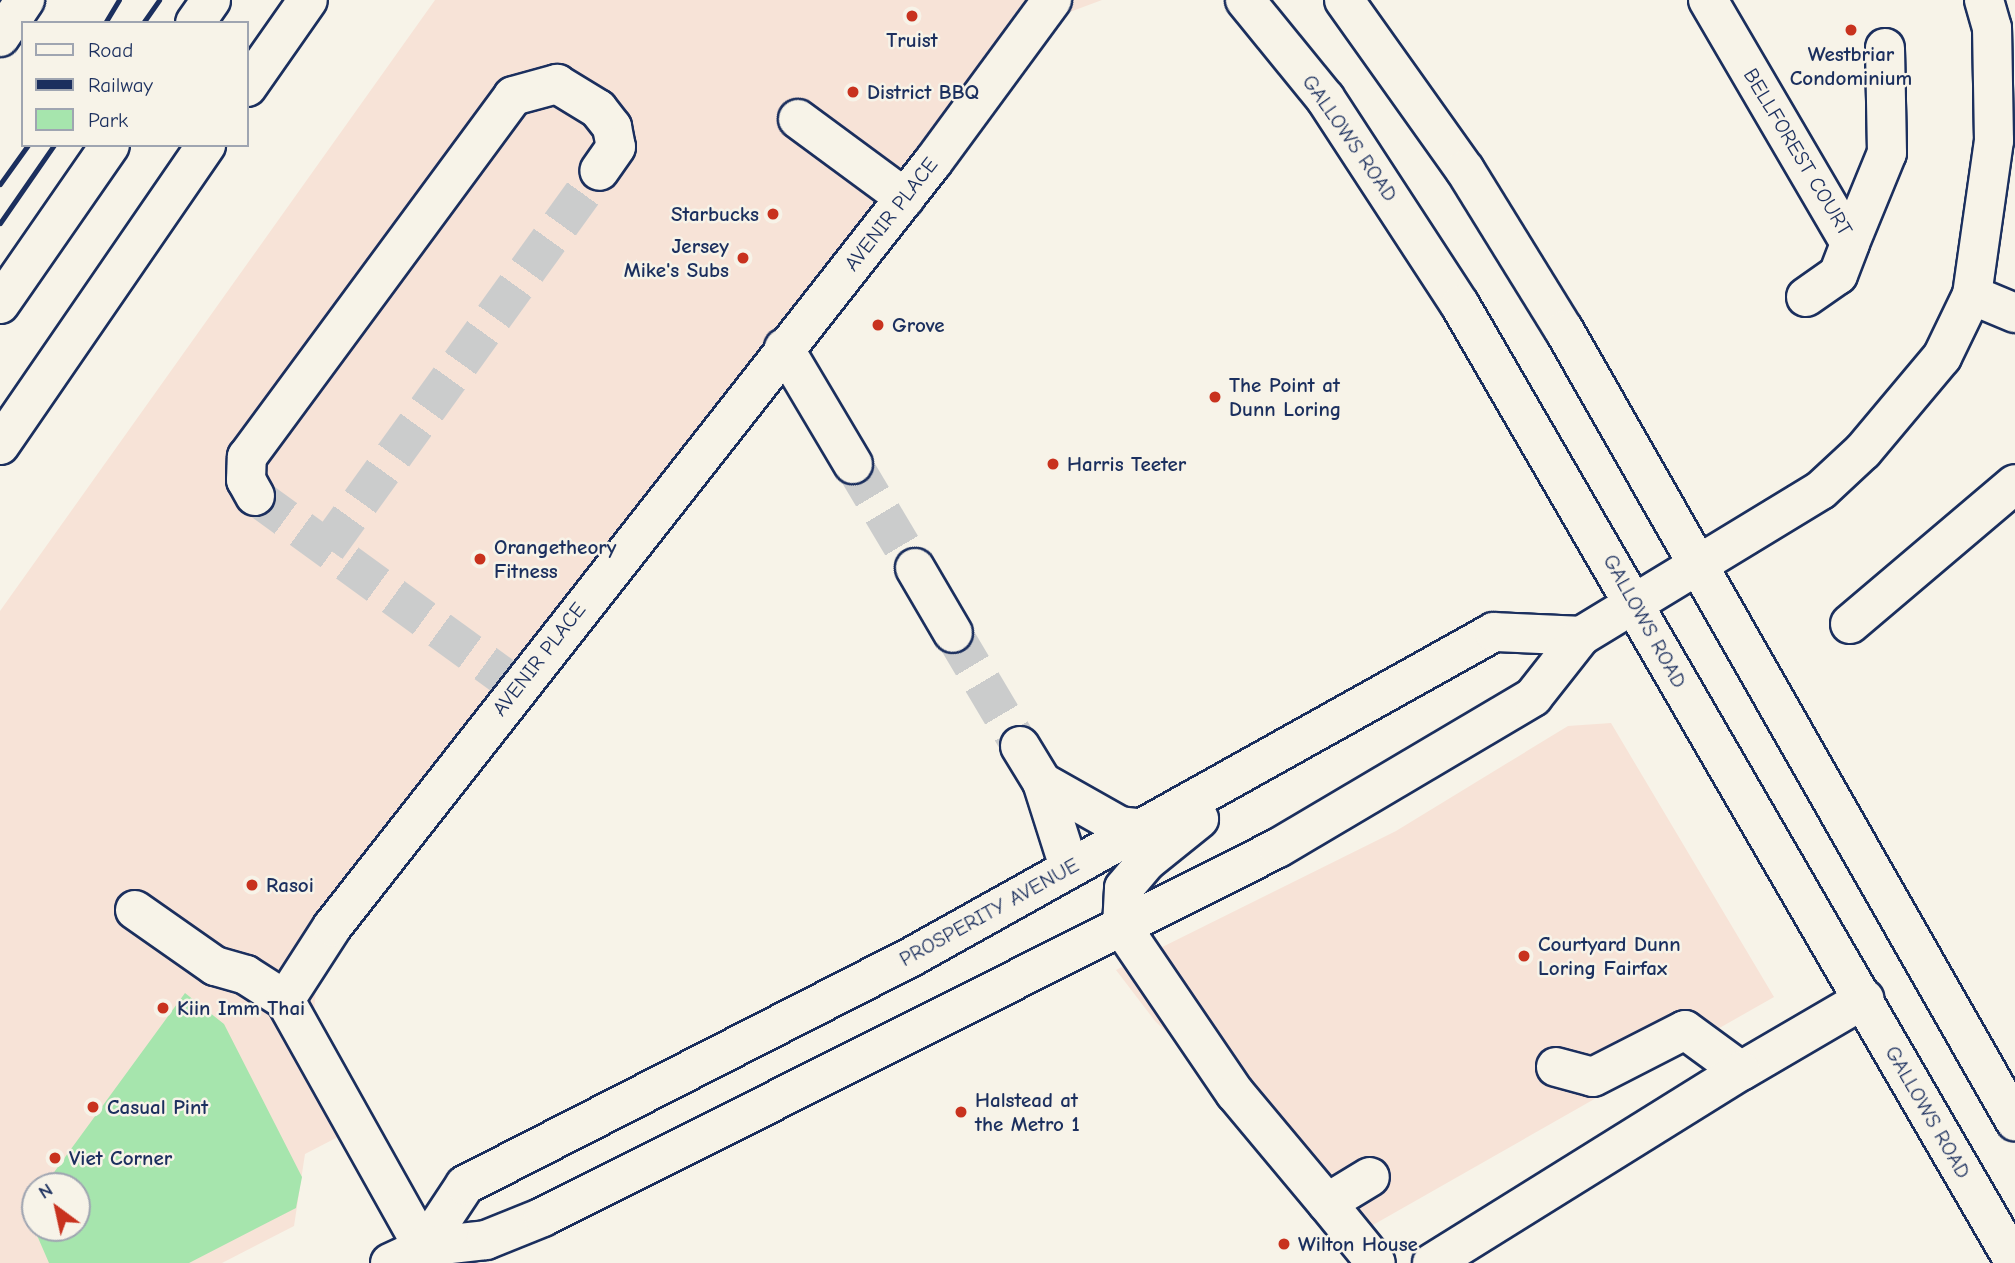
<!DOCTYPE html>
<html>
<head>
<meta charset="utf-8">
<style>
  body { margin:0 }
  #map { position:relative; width:2015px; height:1263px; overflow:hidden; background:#f7f3e8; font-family:"Comic Neue",sans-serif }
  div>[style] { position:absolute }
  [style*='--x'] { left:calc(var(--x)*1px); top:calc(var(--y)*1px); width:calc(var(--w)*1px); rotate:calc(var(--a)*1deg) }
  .built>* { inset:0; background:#f7e3d7 }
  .green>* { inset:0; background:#a6e5ad }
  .minor-tunnel>* { height:38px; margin-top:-19px; transform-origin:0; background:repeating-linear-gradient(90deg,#cbcccc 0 38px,transparent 0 57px) }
  .roads { filter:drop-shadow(2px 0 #1b2f5e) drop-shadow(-2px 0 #1b2f5e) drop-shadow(0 2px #1b2f5e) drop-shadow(0 -2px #1b2f5e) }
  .minor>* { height:38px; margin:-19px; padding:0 19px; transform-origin:19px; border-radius:19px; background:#f7f3e8 }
  .major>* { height:38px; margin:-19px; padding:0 19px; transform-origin:19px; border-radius:19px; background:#f7f3e8 }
  .highway>* { height:38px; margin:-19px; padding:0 19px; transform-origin:19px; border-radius:19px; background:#f7f3e8 }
  .rail>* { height:5px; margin:-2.5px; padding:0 2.5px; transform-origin:2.5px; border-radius:2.5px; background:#1b2f5e }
  .dots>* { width:19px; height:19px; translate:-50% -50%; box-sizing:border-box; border:4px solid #f7f3e8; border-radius:50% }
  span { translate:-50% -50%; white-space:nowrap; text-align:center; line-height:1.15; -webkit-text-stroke:5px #f7f3e8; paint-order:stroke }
  .poi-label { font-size:21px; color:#1b2f5e; font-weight:700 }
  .left { translate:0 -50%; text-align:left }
  .right { translate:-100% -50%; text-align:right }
  .street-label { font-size:21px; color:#1b2f5e }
  .legend { position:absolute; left:21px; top:21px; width:228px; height:126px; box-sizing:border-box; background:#f7f3e8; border:2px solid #9fa5b1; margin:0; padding:9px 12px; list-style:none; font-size:21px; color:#1b2f5e }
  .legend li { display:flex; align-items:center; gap:14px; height:35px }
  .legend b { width:35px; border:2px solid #9fa5b1 }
  .north { position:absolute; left:21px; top:1172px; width:70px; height:70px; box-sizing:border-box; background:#f7f3e8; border:2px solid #9fa5b1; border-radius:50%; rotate:327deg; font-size:19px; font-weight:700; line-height:28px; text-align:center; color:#1b2f5e }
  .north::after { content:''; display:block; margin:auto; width:24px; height:32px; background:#c8321e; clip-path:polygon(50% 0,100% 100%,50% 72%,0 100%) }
</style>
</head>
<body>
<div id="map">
  <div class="built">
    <div style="clip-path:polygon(evenodd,435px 0,1102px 0,1067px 13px,1047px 30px,881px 263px,813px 316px,332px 949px,316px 987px,314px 1015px,363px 1124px,305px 1154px,294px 1226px,222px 1263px,0 1263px,0 611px,435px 0,35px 1186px,77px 1186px,77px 1228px,35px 1228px,35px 1186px)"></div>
    <div style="clip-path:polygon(1611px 723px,1774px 997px,1336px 1246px,1233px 1097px,1155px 1021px,1116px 970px,1396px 831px,1568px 726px)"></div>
  </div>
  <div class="green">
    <div style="clip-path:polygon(185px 993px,224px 1024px,302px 1177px,296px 1208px,189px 1263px,49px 1263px,26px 1210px,35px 1198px,35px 1228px,77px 1228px,77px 1186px,44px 1186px)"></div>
  </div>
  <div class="minor-tunnel">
    <div style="--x:853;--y:464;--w:121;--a:59.2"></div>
    <div style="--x:255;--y:496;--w:325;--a:36"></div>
    <div style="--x:327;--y:548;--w:465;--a:-54.2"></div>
    <div style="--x:953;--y:633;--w:131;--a:59.3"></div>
  </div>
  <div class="roads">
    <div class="minor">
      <div style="--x:1708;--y:0;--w:281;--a:59.7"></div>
      <div style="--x:1850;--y:243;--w:97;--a:-67.7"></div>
      <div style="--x:1887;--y:153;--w:105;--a:-91.1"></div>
      <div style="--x:798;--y:119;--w:133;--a:36.4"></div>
      <div style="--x:1972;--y:295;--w:47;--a:22.7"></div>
      <div style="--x:1806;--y:297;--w:39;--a:-35"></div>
      <div style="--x:1838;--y:275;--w:34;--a:-69"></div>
      <div style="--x:784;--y:348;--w:135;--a:59.3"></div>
      <div style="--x:255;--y:496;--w:18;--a:-119"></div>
      <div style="--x:246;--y:480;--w:23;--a:-88"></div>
      <div style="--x:247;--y:457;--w:448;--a:-53.6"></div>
      <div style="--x:513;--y:96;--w:46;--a:-15.3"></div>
      <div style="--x:557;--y:84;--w:48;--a:31.4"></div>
      <div style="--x:598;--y:109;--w:23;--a:52"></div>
      <div style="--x:612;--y:127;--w:20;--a:79"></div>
      <div style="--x:616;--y:147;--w:29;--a:125"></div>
      <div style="--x:1701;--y:563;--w:140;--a:-31.3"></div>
      <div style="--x:1821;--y:490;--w:57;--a:-42.9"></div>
      <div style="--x:1863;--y:451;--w:123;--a:-50"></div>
      <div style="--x:1942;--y:357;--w:69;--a:-64.2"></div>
      <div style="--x:1972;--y:295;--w:156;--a:-81.9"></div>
      <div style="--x:1994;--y:141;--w:113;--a:-91"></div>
      <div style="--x:1992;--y:28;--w:29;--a:-106"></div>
      <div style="--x:915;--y:568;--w:75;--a:59.7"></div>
      <div style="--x:1850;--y:624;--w:216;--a:-40.3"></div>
      <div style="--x:1020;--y:746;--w:42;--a:58.6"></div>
      <div style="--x:1042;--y:782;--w:89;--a:72.4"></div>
      <div style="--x:1042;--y:782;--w:90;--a:29.4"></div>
      <div style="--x:1120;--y:826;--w:24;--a:7"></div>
      <div style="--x:135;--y:910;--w:98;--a:35"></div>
      <div style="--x:215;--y:966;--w:32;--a:16"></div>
      <div style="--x:246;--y:975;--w:46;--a:32.7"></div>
      <div style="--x:285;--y:1000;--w:301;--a:60.8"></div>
      <div style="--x:1122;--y:927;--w:201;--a:55.8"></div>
      <div style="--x:1235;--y:1093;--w:143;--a:50.1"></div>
      <div style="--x:1327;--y:1203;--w:50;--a:-31.2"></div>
      <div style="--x:285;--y:1000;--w:87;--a:-57.2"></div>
      <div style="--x:332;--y:927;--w:973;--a:-51.85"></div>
      <div style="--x:933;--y:162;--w:201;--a:-53.7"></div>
      <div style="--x:1556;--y:1067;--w:38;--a:15"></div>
      <div style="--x:1593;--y:1077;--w:103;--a:-27.1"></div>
      <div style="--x:1685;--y:1030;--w:69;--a:36.2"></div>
      <div style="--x:1741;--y:1071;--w:143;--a:-30.3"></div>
      <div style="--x:1327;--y:1203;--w:77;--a:50.8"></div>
      <div style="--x:1432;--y:1263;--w:364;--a:-31.9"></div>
    </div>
    <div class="major">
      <div style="--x:1245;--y:0;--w:127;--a:50.8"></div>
      <div style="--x:1325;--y:98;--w:247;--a:56.9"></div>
      <div style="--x:1460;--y:305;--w:1107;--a:59.91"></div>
      <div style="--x:1344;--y:0;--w:209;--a:54.6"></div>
      <div style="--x:1465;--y:170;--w:188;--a:58.3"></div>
      <div style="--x:1564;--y:330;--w:911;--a:60.31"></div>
      <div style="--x:1122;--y:927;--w:39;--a:-87"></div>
      <div style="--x:1124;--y:888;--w:35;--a:-50"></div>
      <div style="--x:1147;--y:861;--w:67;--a:-38.9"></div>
      <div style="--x:424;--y:1247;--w:74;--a:-56.5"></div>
      <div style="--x:465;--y:1185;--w:503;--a:-27.07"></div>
      <div style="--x:913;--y:956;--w:665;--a:-29.15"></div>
      <div style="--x:1494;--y:632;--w:87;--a:2.6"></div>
      <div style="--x:390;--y:1263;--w:38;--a:-25"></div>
      <div style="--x:424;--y:1247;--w:62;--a:-6.4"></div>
      <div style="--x:486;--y:1240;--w:61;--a:-22"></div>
      <div style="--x:543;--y:1217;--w:822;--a:-26.66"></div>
      <div style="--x:1278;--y:848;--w:296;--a:-30.6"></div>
      <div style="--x:1533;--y:697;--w:78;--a:-51.8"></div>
      <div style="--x:1581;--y:636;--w:140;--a:-31.3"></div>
    </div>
    <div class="highway">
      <div style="--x:195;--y:23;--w:28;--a:-55"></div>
      <div style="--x:0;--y:37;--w:45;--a:-56"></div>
      <div style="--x:247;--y:87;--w:106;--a:-55"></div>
      <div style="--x:0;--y:304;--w:193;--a:-55.3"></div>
      <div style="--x:0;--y:445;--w:364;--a:-55.5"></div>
    </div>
  </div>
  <div class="rail">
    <div style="--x:105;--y:23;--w:27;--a:-59"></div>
    <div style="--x:143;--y:23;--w:28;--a:-55"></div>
    <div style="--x:0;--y:184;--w:48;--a:-54.3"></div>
    <div style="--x:0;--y:223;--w:95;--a:-55.3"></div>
  </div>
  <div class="dots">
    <div style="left:912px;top:16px;background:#c8321e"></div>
    <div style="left:1851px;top:30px;background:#c8321e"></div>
    <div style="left:853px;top:92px;background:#c8321e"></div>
    <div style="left:773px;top:214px;background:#c8321e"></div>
    <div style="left:743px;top:258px;background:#c8321e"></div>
    <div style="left:878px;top:325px;background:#c8321e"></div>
    <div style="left:1215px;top:397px;background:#c8321e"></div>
    <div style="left:1053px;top:464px;background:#c8321e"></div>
    <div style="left:480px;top:559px;background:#c8321e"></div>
    <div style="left:252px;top:885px;background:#c8321e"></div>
    <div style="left:1524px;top:956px;background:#c8321e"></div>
    <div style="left:163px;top:1008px;background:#c8321e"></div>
    <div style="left:93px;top:1107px;background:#c8321e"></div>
    <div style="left:961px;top:1112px;background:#c8321e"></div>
    <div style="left:55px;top:1158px;background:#c8321e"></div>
    <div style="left:1284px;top:1244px;background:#c8321e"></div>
  </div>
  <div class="poi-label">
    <span style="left:912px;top:40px">Truist</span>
    <span style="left:1851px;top:66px">Westbriar<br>Condominium</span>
    <span class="left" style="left:867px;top:92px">District BBQ</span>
    <span class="right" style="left:759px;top:214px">Starbucks</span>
    <span class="right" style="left:729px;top:258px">Jersey<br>Mike's Subs</span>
    <span class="left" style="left:892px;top:325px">Grove</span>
    <span class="left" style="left:1229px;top:397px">The Point at<br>Dunn Loring</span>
    <span class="left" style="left:1067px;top:464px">Harris Teeter</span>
    <span class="left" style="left:494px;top:559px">Orangetheory<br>Fitness</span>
    <span class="left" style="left:266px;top:885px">Rasoi</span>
    <span class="left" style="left:1538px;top:956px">Courtyard Dunn<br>Loring Fairfax</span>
    <span class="left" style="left:177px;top:1008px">Kiin Imm Thai</span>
    <span class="left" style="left:975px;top:1112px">Halstead at<br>the Metro 1</span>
    <span class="left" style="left:107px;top:1107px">Casual Pint</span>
    <span class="left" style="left:69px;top:1158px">Viet Corner</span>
    <span class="left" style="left:1298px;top:1244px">Wilton House</span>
  </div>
  <div class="street-label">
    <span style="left:1350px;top:138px;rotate:55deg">GALLOWS ROAD</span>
    <span style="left:1798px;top:152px;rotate:59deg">BELLFOREST COURT</span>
    <span style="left:891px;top:214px;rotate:-52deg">AVENIR PLACE</span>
    <span style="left:1645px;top:621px;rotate:61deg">GALLOWS ROAD</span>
    <span style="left:539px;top:659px;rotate:-52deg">AVENIR PLACE</span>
    <span style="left:989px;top:912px;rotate:-29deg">PROSPERITY AVENUE</span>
    <span style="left:1928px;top:1112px;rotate:60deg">GALLOWS ROAD</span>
  </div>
  <ul class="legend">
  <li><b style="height:9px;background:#f7f3e8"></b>Road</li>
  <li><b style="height:9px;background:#1b2f5e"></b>Railway</li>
  <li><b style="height:19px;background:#a6e5ad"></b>Park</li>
  </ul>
  <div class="north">N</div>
</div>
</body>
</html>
